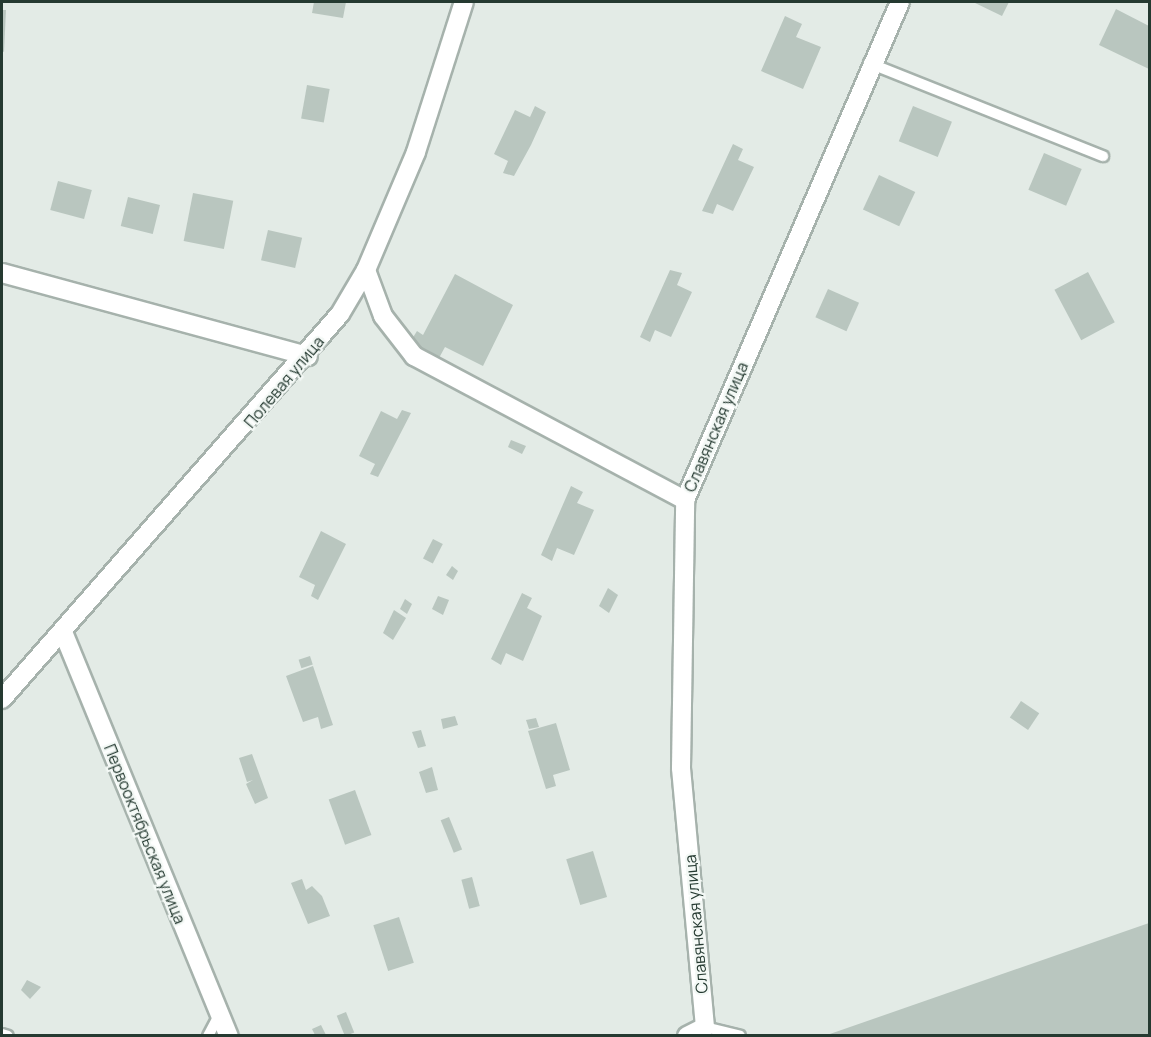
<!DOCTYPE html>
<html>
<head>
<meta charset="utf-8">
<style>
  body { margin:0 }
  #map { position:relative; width:1151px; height:1037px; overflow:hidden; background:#e3ebe6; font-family:Manrope,sans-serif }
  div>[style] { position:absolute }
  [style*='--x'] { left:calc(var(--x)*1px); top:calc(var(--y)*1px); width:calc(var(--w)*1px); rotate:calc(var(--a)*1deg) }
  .building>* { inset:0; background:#b9c6bf; transform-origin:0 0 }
  .roads { filter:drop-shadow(2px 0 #a6b2ac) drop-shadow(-2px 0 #a6b2ac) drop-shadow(0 2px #a6b2ac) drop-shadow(0 -2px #a6b2ac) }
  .service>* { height:10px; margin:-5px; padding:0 5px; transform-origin:5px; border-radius:5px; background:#fff }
  .minor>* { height:18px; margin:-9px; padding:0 9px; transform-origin:9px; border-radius:9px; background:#fff }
  .tertiary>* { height:18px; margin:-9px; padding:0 9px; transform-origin:9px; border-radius:9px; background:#fff }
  span { translate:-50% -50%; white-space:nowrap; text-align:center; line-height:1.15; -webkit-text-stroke:4.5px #f3f8f5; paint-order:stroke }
  .street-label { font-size:16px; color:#253a31 }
  .frame { position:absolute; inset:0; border:3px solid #253a31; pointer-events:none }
</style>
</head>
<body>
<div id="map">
  <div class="building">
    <div style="clip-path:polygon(314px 2px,346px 2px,343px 18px,312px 13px)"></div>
    <div style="clip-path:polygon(973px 2px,1009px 2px,1002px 16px)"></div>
    <div style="clip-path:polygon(1116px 9px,1149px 26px,1149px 69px,1099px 45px)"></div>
    <div style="clip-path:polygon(2px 10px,6px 10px,4px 52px,2px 51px)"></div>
    <div style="clip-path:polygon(785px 16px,802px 24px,796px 37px,821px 47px,803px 89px,761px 71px)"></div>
    <div style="left:307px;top:85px;width:23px;height:34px;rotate:10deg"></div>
    <div style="clip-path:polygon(535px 106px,546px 112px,531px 145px,514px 176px,503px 173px,508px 161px,494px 154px,505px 131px,515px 110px,530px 117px)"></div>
    <div style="left:913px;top:106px;width:42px;height:38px;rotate:22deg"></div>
    <div style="clip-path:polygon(733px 144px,743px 149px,738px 160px,754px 167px,733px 211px,717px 204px,713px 214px,702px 211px)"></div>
    <div style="left:1044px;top:153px;width:41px;height:40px;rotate:23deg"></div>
    <div style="left:879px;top:175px;width:40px;height:38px;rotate:25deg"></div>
    <div style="left:58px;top:181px;width:35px;height:30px;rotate:15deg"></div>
    <div style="left:193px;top:193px;width:41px;height:49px;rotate:11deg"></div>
    <div style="left:128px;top:197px;width:33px;height:30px;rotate:14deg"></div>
    <div style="left:268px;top:230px;width:35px;height:31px;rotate:13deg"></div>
    <div style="clip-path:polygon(670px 270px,682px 273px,677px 285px,692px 292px,671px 337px,655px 330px,650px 342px,640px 337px)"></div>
    <div style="left:1088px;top:272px;width:57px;height:38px;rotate:62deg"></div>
    <div style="clip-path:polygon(455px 274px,513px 305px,483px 366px,445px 347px,439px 358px,414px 346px,412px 339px,417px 331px,423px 335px)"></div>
    <div style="left:828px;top:289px;width:34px;height:31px;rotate:24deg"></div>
    <div style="clip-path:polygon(402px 410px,411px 413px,378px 477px,370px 474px,375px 464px,359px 456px,381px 411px,397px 419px)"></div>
    <div style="clip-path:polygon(511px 440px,526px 446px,522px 454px,508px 447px)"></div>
    <div style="clip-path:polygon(571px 486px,583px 492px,577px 503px,594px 510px,574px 555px,557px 548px,552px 561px,541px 555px)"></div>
    <div style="clip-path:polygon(321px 531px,346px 544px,318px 600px,311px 596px,315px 585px,299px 577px)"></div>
    <div style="left:433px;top:539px;width:11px;height:22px;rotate:27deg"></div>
    <div style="clip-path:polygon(452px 566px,458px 571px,453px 580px,446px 575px)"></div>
    <div style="clip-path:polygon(608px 588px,618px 595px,609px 613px,599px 606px)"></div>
    <div style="clip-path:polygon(522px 593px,532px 598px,527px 608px,542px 616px,523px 661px,506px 653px,501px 665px,491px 659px)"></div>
    <div style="clip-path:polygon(438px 596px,449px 600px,443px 615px,432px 609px)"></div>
    <div style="clip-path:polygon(405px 599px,412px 604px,407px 614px,400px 609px)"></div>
    <div style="clip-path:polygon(394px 610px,406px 618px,393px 640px,383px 633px)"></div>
    <div style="left:310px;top:656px;width:9px;height:12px;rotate:72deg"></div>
    <div style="clip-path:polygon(313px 666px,333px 725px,321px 729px,318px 717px,303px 722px,286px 676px)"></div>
    <div style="left:1021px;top:701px;width:22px;height:20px;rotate:34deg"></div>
    <div style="clip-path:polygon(455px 716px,458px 725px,443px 729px,441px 719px)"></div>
    <div style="clip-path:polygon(536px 718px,539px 727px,529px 729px,526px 720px)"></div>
    <div style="clip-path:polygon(556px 723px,570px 770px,553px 775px,556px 786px,546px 789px,528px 731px)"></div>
    <div style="clip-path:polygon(421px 730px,426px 746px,418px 748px,412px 732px)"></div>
    <div style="clip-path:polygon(252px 754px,268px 798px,255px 804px,246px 784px,253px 780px,247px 782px,239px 758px)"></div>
    <div style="clip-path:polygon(432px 767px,438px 790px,426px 793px,419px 772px)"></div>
    <div style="left:355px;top:790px;width:48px;height:28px;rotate:70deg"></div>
    <div style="left:449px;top:817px;width:35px;height:9px;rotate:68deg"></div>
    <div style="left:593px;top:851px;width:48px;height:28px;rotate:73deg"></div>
    <div style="left:472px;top:877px;width:30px;height:11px;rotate:75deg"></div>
    <div style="clip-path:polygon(302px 879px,306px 890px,312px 886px,322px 896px,330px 916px,308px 924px,291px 883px)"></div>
    <div style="left:399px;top:917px;width:48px;height:27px;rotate:72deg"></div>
    <div style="clip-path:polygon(1149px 923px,1149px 1035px,827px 1035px)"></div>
    <div style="clip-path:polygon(27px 980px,41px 987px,30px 999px,21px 990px)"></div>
    <div style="left:346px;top:1012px;width:22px;height:10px;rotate:68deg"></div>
    <div style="clip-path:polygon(321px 1025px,326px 1035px,315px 1035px,312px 1029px)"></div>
  </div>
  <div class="roads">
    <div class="service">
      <div style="--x:869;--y:63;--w:252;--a:21.7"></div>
      <div style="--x:705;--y:1027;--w:36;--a:14"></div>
      <div style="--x:2;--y:1034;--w:6;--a:18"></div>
      <div style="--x:208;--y:1036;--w:24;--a:-62"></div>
    </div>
    <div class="minor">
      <div style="--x:366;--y:270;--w:49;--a:69.7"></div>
      <div style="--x:383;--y:316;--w:51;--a:52.2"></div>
      <div style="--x:414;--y:356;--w:307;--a:28"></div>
      <div style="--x:2;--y:273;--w:317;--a:15.2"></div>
      <div style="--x:63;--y:632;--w:437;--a:67.7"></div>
      <div style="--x:687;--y:1036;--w:20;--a:-27"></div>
      <div style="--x:705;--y:1027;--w:260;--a:-95.3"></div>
      <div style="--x:681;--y:768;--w:268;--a:-89.1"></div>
      <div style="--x:685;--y:500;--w:542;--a:-66.65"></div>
    </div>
    <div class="tertiary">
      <div style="--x:2;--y:699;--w:512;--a:-48.72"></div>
      <div style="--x:340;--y:314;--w:51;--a:-59.4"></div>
      <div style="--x:366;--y:270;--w:128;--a:-67"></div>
      <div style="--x:416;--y:152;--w:157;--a:-72.3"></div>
    </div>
  </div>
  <div class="street-label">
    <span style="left:284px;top:382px;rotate:-50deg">Полевая улица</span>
    <span style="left:716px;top:427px;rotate:-67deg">Славянская улица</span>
    <span style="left:145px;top:834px;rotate:68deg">Первооктябрьская улица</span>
    <span style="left:696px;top:924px;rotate:-95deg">Славянская улица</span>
  </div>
  <div class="frame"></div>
</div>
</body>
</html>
